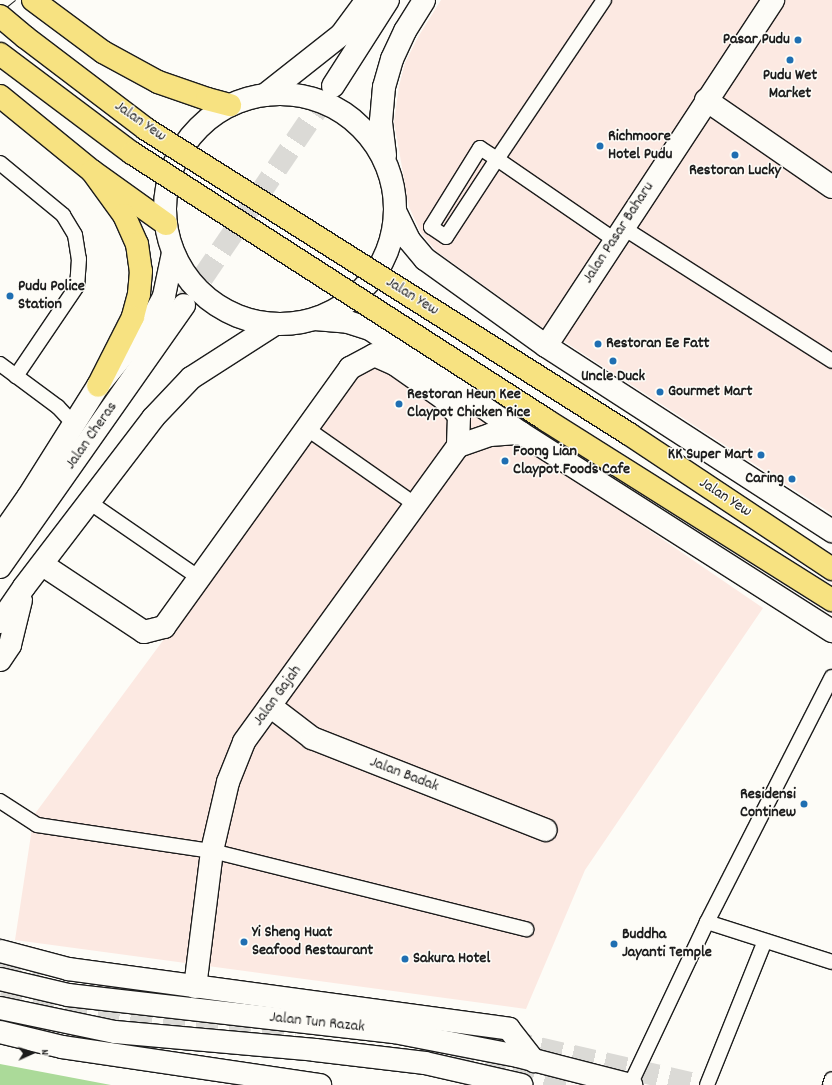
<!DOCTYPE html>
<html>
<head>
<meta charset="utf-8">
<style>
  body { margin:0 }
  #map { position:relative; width:832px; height:1085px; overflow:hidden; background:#fdfcf7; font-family:Dekko,sans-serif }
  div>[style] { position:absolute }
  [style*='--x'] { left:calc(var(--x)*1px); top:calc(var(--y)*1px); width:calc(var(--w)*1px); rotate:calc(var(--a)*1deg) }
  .built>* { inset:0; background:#fce9e2 }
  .green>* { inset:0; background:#abda99 }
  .secondary-tunnel>* { height:22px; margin-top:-11px; transform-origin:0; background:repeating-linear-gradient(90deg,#dbdad6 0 22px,transparent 0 33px) }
  .motorway-tunnel>* { height:22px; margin-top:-11px; transform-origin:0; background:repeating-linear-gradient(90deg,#dbdad6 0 22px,transparent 0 33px) }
  .roads { filter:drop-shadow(1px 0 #1c1c1c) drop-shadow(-1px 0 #1c1c1c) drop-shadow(0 1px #1c1c1c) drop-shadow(0 -1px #1c1c1c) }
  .service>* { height:14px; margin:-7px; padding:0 7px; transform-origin:7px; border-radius:7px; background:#fdfcf7 }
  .minor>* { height:22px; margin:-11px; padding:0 11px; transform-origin:11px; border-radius:11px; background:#fdfcf7 }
  .tertiary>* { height:22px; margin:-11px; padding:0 11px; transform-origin:11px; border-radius:11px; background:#fdfcf7 }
  .tertiary>.ring { margin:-11px; padding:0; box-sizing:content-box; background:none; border:22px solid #fdfcf7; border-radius:50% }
  .secondary>* { height:22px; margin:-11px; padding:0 11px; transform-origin:11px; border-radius:11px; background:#fdfcf7 }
  .primary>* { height:22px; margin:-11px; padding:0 11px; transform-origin:11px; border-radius:11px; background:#f7e281 }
  .tram>* { height:1px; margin:-0.5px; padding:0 0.5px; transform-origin:0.5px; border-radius:0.5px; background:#1c1c1c }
  .bridges { filter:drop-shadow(1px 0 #1c1c1c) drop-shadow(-1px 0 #1c1c1c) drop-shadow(0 1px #1c1c1c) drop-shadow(0 -1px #1c1c1c) }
  .primary-bridge>* { height:22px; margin:-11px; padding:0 11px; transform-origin:11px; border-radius:11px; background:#f7e281 }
  .dots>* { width:11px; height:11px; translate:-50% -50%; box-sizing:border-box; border:2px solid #fdfcf7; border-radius:50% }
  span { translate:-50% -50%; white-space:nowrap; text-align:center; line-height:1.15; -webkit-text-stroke:3px #fdfcf7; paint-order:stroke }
  .poi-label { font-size:16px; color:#1c1c1c; font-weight:700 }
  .right { translate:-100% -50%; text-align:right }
  .left { translate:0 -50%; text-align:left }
  .street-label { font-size:16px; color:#1c1c1c }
  .north { position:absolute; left:12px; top:1033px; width:40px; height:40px; -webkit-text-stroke:3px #fdfcf7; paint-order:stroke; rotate:87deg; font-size:11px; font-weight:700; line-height:16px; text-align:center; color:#1c1c1c }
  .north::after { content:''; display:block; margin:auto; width:14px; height:18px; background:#1c1c1c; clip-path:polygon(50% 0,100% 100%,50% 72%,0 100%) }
</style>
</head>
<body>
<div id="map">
  <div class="built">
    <div style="clip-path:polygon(441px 0,832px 0,832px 514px,540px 326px,436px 251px,421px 233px,409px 207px,394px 122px,399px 86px,405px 63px,418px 37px)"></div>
    <div style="clip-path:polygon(394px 356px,763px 608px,585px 870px,526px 1009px,15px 940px,34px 815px,184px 612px,357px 372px)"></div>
  </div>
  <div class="green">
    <div style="clip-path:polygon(0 1064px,111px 1085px,0 1085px)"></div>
  </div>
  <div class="secondary-tunnel">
    <div style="--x:184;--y:305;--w:265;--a:-55.8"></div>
  </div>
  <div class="motorway-tunnel">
    <div style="--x:0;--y:964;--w:42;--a:8.1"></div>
    <div style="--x:0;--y:997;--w:298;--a:8.1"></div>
    <div style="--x:432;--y:1029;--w:77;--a:9"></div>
    <div style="--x:508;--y:1041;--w:196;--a:13"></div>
    <div style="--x:452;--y:1060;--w:62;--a:8.4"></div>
    <div style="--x:513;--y:1069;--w:56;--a:16.5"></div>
  </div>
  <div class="roads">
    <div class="service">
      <div style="--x:604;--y:0;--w:192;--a:123.9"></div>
      <div style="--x:497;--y:159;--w:93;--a:123.2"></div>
      <div style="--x:446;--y:237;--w:18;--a:-146"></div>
      <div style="--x:431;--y:227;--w:93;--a:-58.2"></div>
      <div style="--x:480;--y:148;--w:20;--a:33"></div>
      <div style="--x:497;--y:159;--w:143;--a:34.5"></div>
      <div style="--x:0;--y:163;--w:82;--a:39.5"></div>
      <div style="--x:63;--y:215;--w:23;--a:59"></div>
      <div style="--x:75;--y:235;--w:24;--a:81"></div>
      <div style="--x:79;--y:259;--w:27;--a:94"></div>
      <div style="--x:77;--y:286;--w:109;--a:124.1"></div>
      <div style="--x:622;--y:227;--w:249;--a:32.5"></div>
      <div style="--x:0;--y:364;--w:72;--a:36.6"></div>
      <div style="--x:58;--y:407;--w:25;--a:47"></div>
      <div style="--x:306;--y:428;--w:134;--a:35"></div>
      <div style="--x:89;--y:502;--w:134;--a:34.6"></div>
      <div style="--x:0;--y:801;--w:44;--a:33"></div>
      <div style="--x:37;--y:825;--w:177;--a:8.5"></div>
      <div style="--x:212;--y:851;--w:324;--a:14"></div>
      <div style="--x:707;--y:922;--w:131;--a:17.7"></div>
      <div style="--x:630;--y:1085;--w:180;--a:-64.7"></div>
      <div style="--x:707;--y:922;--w:275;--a:-63"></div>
      <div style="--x:707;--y:1085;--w:155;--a:-68.1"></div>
      <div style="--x:830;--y:1085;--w:6;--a:-72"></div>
    </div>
    <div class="minor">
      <div style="--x:706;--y:100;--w:153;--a:34.6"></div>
      <div style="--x:546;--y:346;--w:414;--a:-56.7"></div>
      <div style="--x:43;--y:565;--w:121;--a:33.6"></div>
      <div style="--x:144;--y:632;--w:21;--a:-14"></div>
      <div style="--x:164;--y:627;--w:319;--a:-54.3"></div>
      <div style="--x:350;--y:368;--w:27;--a:-28"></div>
      <div style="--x:374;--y:355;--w:24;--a:24"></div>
      <div style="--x:396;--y:365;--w:57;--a:35.1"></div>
      <div style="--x:443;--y:398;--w:24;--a:48"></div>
      <div style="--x:459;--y:416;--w:30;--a:92"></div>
      <div style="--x:458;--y:446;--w:365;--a:125.9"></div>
      <div style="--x:244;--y:742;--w:43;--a:111.8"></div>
      <div style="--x:228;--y:782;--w:71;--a:103.1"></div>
      <div style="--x:212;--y:851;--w:137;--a:97.1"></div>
      <div style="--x:270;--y:706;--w:53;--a:37.3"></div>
      <div style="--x:312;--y:738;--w:251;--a:21.5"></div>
    </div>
    <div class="tertiary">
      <div class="ring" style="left:165px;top:94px;width:208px;height:208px"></div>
      <div style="--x:265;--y:95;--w:97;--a:-38.3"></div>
      <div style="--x:341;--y:35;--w:44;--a:-53.4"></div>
      <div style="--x:385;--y:155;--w:34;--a:-97"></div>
      <div style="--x:381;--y:121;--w:34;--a:-85"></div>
      <div style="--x:384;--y:87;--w:29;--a:-74"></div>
      <div style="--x:392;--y:59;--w:31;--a:-65"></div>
      <div style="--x:405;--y:31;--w:36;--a:-58"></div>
      <div style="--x:396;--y:213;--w:30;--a:64"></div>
      <div style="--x:409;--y:240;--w:25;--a:50"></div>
      <div style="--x:425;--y:259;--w:149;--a:35.7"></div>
      <div style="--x:546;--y:346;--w:341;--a:32.9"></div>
      <div style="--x:315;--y:319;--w:33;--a:5"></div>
      <div style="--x:348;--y:322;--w:23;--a:18"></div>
      <div style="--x:370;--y:329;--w:183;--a:34.6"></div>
      <div style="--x:521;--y:433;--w:369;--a:32.5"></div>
      <div style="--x:458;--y:446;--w:34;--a:-19"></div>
      <div style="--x:490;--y:435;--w:31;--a:-4"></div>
      <div style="--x:0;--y:537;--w:49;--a:-55"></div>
      <div style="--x:28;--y:497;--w:131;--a:-57.8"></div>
      <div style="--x:98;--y:386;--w:86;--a:-51.1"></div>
      <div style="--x:152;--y:319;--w:26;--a:-62"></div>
      <div style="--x:164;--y:296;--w:44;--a:-78.2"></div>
      <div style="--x:0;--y:622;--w:42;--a:-55.6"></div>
      <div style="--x:24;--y:587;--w:213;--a:-52.6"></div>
      <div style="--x:153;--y:418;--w:55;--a:-46.5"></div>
      <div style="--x:191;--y:378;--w:100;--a:-32.7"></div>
      <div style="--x:0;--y:660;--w:18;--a:-56"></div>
      <div style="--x:10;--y:645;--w:46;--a:-76.3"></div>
      <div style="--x:0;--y:951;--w:70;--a:14.8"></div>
      <div style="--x:68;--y:969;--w:445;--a:7.7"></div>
      <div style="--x:509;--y:1029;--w:41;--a:52"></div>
      <div style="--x:0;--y:979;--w:70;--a:13.2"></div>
      <div style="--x:68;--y:995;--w:328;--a:6.5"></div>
      <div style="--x:394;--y:1032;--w:126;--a:11"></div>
      <div style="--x:518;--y:1056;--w:117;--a:14.4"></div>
      <div style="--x:0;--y:1008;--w:117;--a:11.8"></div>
      <div style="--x:115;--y:1032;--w:201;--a:5.1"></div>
      <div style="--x:315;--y:1050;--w:111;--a:6.7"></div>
      <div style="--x:425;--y:1063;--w:99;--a:12.8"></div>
      <div style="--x:0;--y:1032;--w:64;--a:13.6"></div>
      <div style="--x:62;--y:1047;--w:261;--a:8.4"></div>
    </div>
    <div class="secondary">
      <div style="--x:333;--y:86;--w:102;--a:-57.4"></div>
      <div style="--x:0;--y:567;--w:320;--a:-54.9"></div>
    </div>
    <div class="primary">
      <div style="--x:33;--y:0;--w:87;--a:36.6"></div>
      <div style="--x:103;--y:52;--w:63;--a:28.6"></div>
      <div style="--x:158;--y:82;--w:52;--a:19.1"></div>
      <div style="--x:207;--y:99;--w:24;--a:15"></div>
      <div style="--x:0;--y:96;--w:119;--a:39.2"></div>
      <div style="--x:92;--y:171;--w:91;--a:35.6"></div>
      <div style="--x:92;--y:171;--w:54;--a:54"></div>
      <div style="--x:124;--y:215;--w:32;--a:66"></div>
      <div style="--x:137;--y:244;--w:27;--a:82"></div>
      <div style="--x:141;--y:271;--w:23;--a:95"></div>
      <div style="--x:139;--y:294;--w:24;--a:105"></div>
      <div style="--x:133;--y:317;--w:77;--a:116.9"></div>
    </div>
  </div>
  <div class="tram">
    <div style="--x:0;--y:12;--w:19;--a:-39"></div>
  </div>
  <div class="bridges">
    <div class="primary-bridge">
      <div style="--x:0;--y:16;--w:33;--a:40"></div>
      <div style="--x:25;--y:37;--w:152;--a:37.2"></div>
      <div style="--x:146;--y:129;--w:571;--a:32.27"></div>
      <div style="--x:629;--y:434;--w:244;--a:33.6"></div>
      <div style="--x:0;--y:54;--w:165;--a:36.9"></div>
      <div style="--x:132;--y:153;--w:493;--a:32.8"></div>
      <div style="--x:546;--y:420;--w:338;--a:32.2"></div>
    </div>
  </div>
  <div class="dots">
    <div style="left:798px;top:40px;background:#1f6fb2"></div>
    <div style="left:790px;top:60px;background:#1f6fb2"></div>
    <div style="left:600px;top:146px;background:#1f6fb2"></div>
    <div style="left:735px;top:155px;background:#1f6fb2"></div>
    <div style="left:10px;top:296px;background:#1f6fb2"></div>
    <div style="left:598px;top:344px;background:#1f6fb2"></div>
    <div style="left:613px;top:361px;background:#1f6fb2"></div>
    <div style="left:660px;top:392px;background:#1f6fb2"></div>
    <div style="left:399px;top:404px;background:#1f6fb2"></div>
    <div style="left:761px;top:455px;background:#1f6fb2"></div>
    <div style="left:505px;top:461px;background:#1f6fb2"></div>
    <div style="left:792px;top:479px;background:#1f6fb2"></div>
    <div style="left:804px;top:804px;background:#1f6fb2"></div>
    <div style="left:244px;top:942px;background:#1f6fb2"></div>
    <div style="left:614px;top:944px;background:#1f6fb2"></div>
    <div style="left:405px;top:959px;background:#1f6fb2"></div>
  </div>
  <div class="poi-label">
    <span class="right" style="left:790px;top:40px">Pasar Pudu</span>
    <span style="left:790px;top:85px">Pudu Wet<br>Market</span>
    <span class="left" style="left:608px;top:146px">Richmoore<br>Hotel Pudu</span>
    <span style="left:735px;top:171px">Restoran Lucky</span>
    <span class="left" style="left:18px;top:296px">Pudu Police<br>Station</span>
    <span class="left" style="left:606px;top:344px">Restoran Ee Fatt</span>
    <span style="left:613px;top:377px">Uncle Duck</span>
    <span class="left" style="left:668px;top:392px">Gourmet Mart</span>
    <span class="left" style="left:407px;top:404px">Restoran Heun Kee<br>Claypot Chicken Rice</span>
    <span class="left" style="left:513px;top:461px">Foong Lian<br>Claypot Foods Cafe</span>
    <span class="right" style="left:753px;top:455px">KK Super Mart</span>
    <span class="right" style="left:784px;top:479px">Caring</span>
    <span class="right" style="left:796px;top:804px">Residensi<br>Continew</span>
    <span class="left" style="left:252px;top:942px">Yi Sheng Huat<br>Seafood Restaurant</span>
    <span class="left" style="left:622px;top:944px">Buddha<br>Jayanti Temple</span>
    <span class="left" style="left:413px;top:959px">Sakura Hotel</span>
  </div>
  <div class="street-label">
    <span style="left:140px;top:122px;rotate:35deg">Jalan Yew</span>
    <span style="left:619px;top:233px;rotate:-57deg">Jalan Pasar Baharu</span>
    <span style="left:412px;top:297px;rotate:32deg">Jalan Yew</span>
    <span style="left:92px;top:436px;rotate:-55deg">Jalan Cheras</span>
    <span style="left:725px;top:498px;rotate:33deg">Jalan Yew</span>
    <span style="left:278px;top:696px;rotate:-54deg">Jalan Gajah</span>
    <span style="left:404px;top:775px;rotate:21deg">Jalan Badak</span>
    <span style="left:317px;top:1023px;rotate:6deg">Jalan Tun Razak</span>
  </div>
  <div class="north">N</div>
</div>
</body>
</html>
